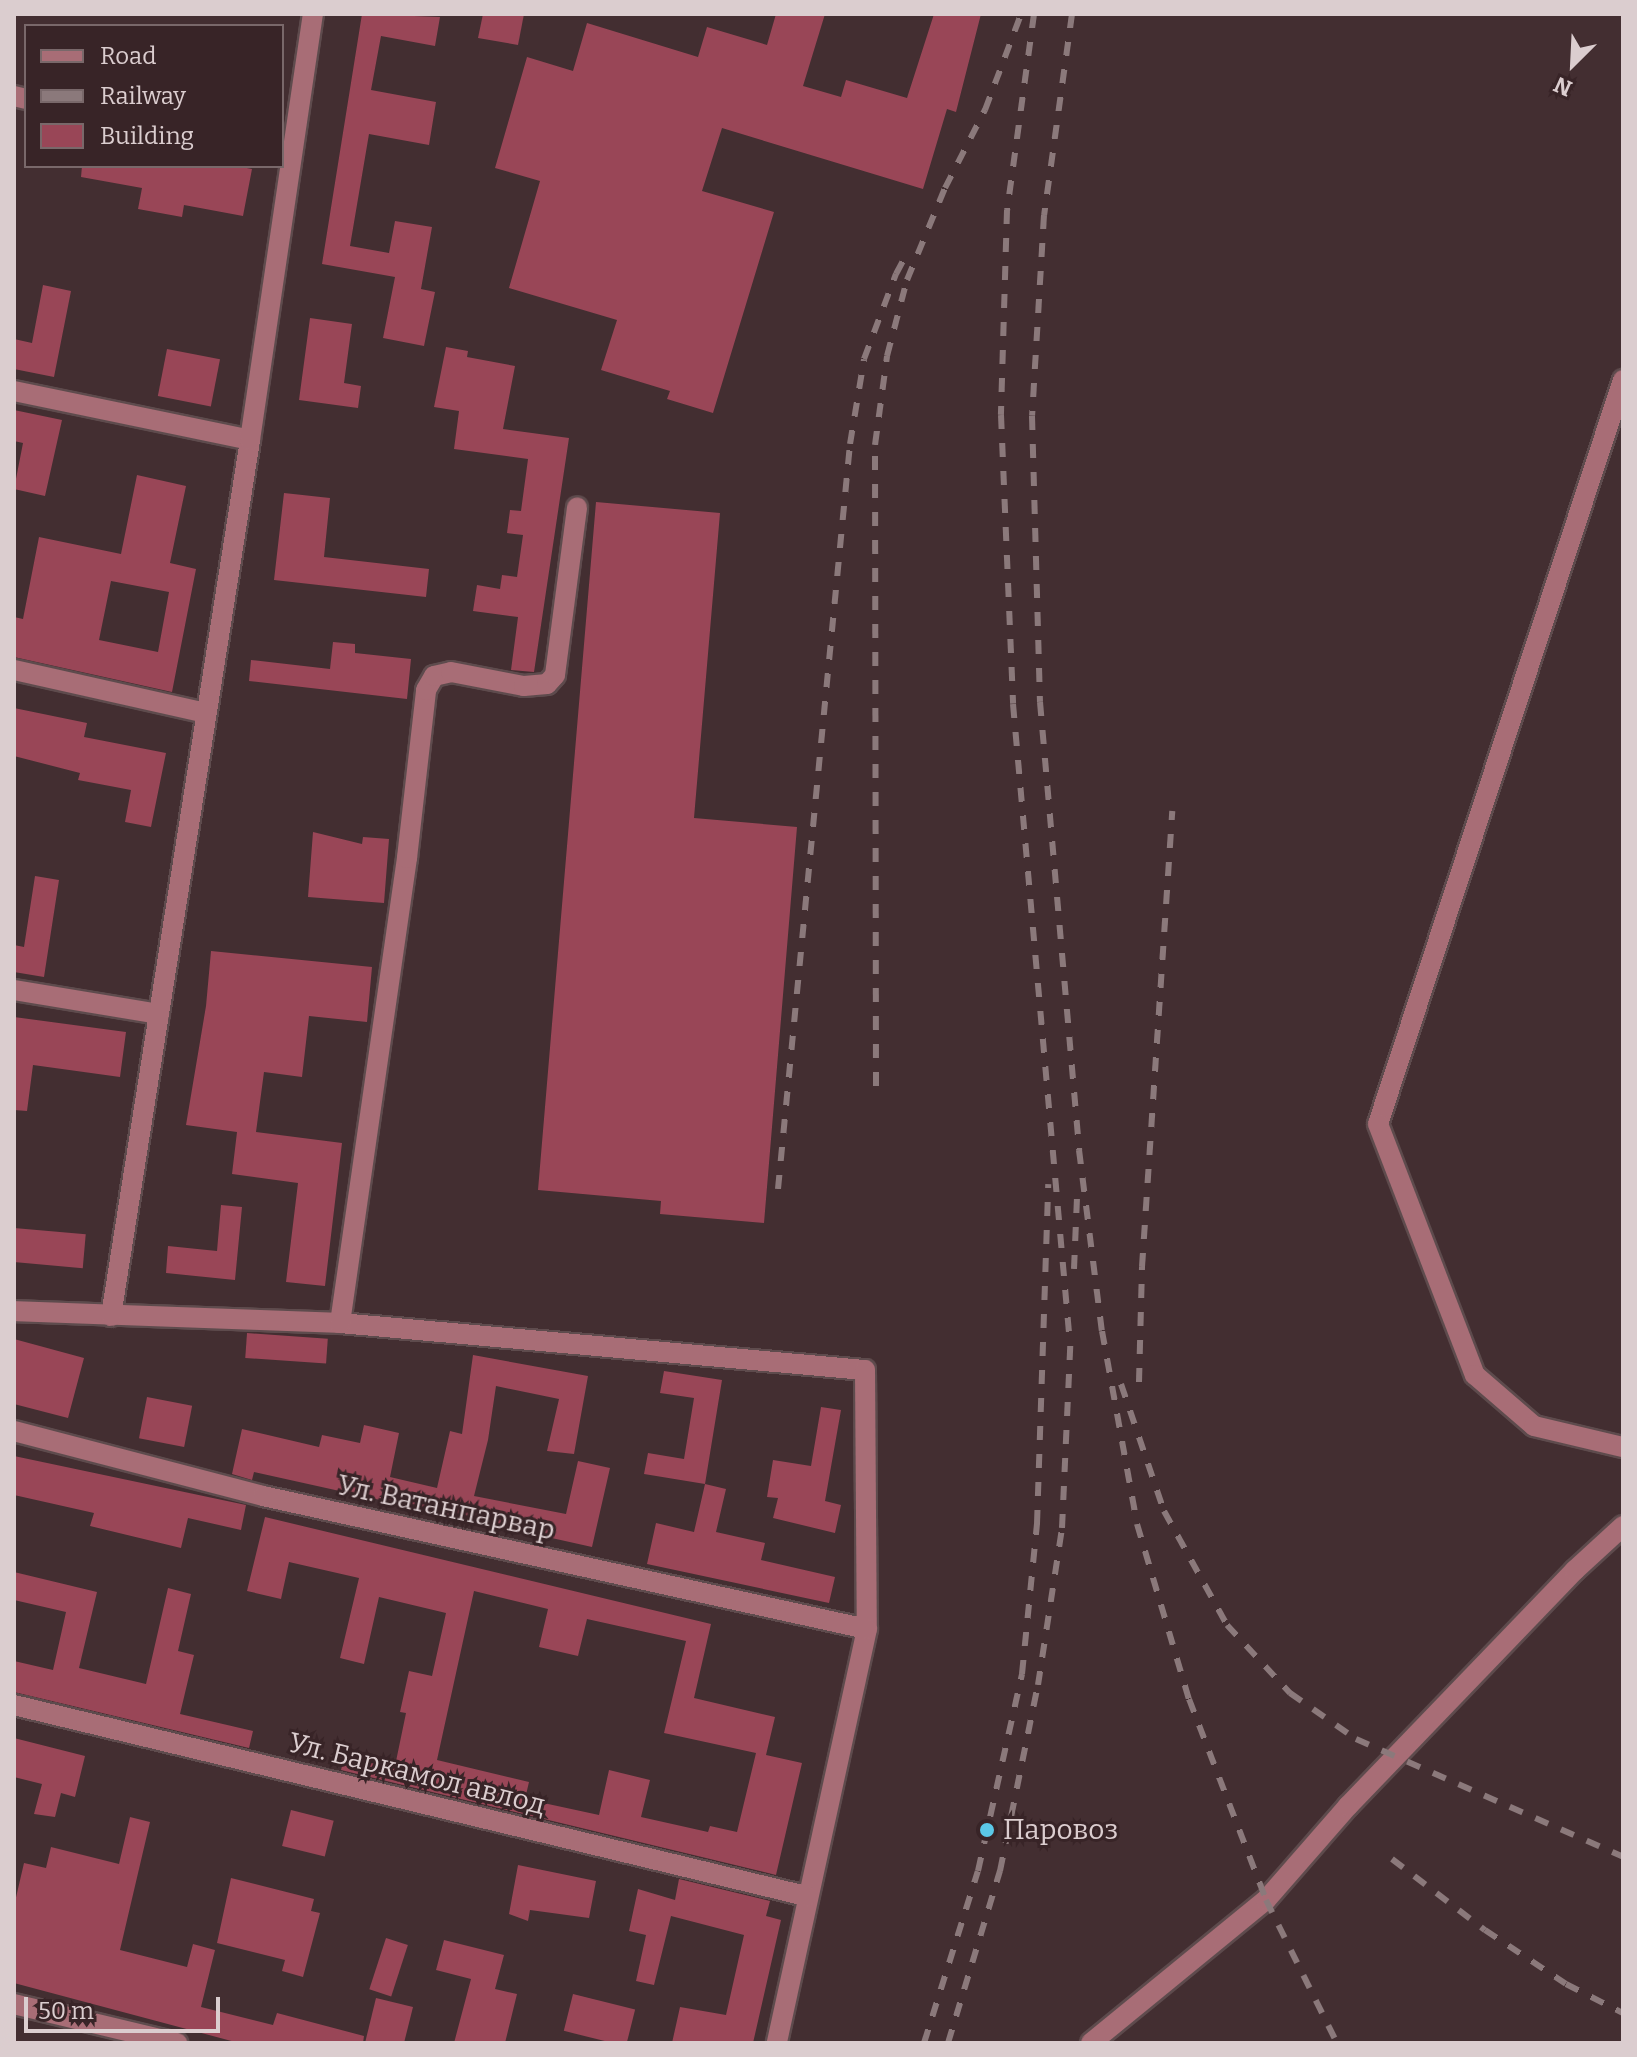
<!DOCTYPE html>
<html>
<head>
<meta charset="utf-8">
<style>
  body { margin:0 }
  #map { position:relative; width:1637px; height:2057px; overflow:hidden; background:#432e31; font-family:Bitter,serif }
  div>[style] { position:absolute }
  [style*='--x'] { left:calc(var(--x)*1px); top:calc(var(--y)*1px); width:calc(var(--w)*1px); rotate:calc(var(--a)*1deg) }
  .building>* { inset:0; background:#994657; transform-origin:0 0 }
  .roads { filter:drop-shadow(2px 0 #5e4b4d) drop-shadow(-2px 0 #5e4b4d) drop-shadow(0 2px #5e4b4d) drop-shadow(0 -2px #5e4b4d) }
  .minor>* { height:20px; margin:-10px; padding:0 10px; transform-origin:10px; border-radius:10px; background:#a86d76 }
  .rail>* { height:6px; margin-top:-3px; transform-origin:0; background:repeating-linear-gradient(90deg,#8b797b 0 14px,transparent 0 28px) }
  .dots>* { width:22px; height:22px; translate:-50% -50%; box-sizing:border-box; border:4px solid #382427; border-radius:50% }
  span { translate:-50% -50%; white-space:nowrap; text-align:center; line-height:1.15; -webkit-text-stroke:6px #382427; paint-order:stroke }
  .street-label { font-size:28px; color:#dbcdcf }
  .poi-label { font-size:28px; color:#dbcdcf }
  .left { translate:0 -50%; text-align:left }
  .frame { position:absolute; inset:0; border:16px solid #dbcdcf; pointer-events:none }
  .legend { position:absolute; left:24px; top:24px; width:260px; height:144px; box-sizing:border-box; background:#382427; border:2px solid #79686a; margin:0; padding:10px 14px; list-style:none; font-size:24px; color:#dbcdcf }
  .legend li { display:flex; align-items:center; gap:16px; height:40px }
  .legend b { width:40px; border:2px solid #79686a }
  .north { position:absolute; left:1533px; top:24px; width:80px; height:80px; -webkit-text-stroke:6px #382427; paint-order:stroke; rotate:204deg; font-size:22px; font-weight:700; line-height:32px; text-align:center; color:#dbcdcf }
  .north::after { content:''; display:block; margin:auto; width:28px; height:36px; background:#dbcdcf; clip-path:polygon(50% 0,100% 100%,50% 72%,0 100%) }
  .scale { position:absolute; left:24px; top:1997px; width:196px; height:36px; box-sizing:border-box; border:4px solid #dbcdcf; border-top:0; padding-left:10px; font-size:24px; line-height:28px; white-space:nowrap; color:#dbcdcf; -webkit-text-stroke:6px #382427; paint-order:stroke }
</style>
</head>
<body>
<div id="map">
  <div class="building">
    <div style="clip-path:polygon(362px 14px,440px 17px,435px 46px,381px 36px,371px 90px,436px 102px,429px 145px,369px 134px,350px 246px,389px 253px,395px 221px,432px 227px,421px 289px,435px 292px,424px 346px,383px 338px,395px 277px,322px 264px)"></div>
    <div style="clip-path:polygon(483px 14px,524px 14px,518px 45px,478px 38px)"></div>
    <div style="clip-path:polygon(776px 14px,825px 14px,803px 86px,841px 97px,846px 80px,907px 98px,934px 14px,981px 14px,956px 112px,947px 109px,923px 189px,722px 128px,702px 191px,774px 212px,713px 413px,667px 399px,670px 391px,601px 370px,617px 320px,509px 288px,540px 181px,495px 168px,527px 57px,573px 71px,587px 23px,698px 57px,707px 27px,767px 45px)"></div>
    <div style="clip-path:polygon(82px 166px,236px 166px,252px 169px,243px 216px,184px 205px,182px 217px,138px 209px,142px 188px,81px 177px)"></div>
    <div style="clip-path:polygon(43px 285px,71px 291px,54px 377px,14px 369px,14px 339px,32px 343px)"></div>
    <div style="clip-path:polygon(310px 318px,352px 324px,344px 383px,361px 386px,358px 408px,299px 400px)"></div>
    <div style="clip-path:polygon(446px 347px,468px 351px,467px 357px,515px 366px,503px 429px,569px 438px,534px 672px,511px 670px,518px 617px,473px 611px,477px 585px,500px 589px,502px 575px,517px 577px,523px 535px,507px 533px,510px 510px,521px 511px,528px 459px,454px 449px,459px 411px,434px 407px)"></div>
    <div style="left:167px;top:349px;width:54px;height:48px;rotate:11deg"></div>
    <div style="clip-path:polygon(14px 410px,62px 420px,45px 496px,14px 489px,23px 443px,14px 441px)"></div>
    <div style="clip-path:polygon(evenodd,137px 475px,186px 486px,170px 563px,196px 569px,172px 692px,14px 657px,14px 617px,23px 619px,39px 537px,121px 554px,137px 475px,111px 581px,169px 592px,158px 652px,99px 640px,111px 581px)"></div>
    <div style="clip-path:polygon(284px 493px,330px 498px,324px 557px,429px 569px,426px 597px,274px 580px)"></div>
    <div style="clip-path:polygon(596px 502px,720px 513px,694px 818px,797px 827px,764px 1223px,660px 1214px,661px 1201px,538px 1190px)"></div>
    <div style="clip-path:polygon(333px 642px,355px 644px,355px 653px,411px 659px,407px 699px,249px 681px,251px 660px,330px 669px)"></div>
    <div style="clip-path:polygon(14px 708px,87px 723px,84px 737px,166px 753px,151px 827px,125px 822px,131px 790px,78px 780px,80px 773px,14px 756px)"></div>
    <div style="clip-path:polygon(313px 832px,362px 844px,363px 837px,389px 839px,384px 903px,308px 897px)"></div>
    <div style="clip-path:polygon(35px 876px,59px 880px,44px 977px,14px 972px,14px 945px,24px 947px)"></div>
    <div style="clip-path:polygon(211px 951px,372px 967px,367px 1022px,309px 1016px,302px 1077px,264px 1072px,256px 1132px,342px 1143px,325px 1286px,286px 1282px,298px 1183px,232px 1174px,237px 1132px,186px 1125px,206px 1006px)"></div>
    <div style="clip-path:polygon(14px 1017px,126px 1032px,120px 1077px,33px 1065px,27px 1111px,14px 1110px)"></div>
    <div style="clip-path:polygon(221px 1205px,242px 1207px,235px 1280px,166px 1273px,168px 1246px,217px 1251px)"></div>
    <div style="left:14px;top:1228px;width:72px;height:34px;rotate:5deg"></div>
    <div style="left:247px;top:1333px;width:81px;height:25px;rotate:4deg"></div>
    <div style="clip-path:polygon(14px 1339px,84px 1358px,68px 1418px,14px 1404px)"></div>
    <div style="clip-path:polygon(473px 1355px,588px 1376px,574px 1454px,547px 1451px,559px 1399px,496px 1386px,488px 1440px,474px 1496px,566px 1514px,578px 1461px,610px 1468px,592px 1547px,254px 1472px,252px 1480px,232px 1474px,242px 1429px,319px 1447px,322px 1435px,360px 1443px,364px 1425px,399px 1433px,390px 1477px,437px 1488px,450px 1431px,462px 1434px)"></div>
    <div style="clip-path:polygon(664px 1371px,722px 1380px,705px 1484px,644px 1474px,648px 1453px,684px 1459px,694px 1398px,660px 1393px)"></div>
    <div style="left:147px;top:1397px;width:46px;height:42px;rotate:11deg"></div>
    <div style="clip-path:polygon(821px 1407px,841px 1410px,825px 1501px,841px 1505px,835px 1533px,773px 1518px,778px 1498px,767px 1497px,773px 1460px,811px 1466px)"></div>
    <div style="clip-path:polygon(14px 1456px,246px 1505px,241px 1530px,188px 1518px,181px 1548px,90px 1526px,94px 1513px,14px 1495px)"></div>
    <div style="clip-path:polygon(705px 1484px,726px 1489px,716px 1532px,765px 1543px,761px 1560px,835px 1577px,829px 1603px,647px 1564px,656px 1523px,694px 1532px)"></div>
    <div style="clip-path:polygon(evenodd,265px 1517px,711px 1624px,694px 1698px,775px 1717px,766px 1755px,802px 1763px,776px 1875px,341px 1770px,345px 1754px,395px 1766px,406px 1713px,400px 1712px,409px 1671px,432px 1676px,446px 1613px,379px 1597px,364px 1664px,340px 1658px,359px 1578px,289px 1562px,281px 1599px,247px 1591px,265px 1517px,474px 1591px,548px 1609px,539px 1647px,578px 1656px,587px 1619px,686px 1641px,664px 1733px,756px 1753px,737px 1832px,710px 1826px,708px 1832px,641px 1817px,650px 1780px,609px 1770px,599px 1815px,525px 1799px,529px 1782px,437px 1760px,474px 1591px)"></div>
    <div style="clip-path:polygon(14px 1572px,97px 1592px,79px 1668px,146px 1684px,168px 1588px,191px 1594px,178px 1651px,194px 1655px,180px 1714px,253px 1731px,249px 1748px,14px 1692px,14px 1661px,53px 1670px,66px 1612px,14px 1600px)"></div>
    <div style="clip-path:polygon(14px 1738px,85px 1756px,75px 1797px,61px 1793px,55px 1817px,34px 1814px,42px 1784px,14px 1777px)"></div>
    <div style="left:291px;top:1810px;width:44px;height:37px;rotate:14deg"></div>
    <div style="clip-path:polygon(130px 1817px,150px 1822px,120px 1950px,187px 1967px,193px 1944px,215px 1950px,201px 2007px,273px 2025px,277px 2013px,364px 2036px,363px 2043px,239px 2043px,14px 1983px,14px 1906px,24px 1863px,46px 1868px,51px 1847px,119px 1864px)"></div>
    <div style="clip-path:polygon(518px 1865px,596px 1881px,589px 1918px,530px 1910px,528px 1921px,509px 1914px)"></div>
    <div style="clip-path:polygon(231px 1878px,314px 1899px,311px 1911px,320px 1913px,303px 1977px,282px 1971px,285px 1960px,217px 1943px)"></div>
    <div style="clip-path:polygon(679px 1879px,770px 1901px,766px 1916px,781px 1920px,753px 2043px,672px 2043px,680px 2007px,726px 2015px,744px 1935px,671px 1916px,654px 1985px,636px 1981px,646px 1935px,629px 1931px,638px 1889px,675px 1900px)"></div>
    <div style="left:386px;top:1938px;width:23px;height:54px;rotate:18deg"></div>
    <div style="clip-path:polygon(444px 1940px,504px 1955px,495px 1989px,517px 1994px,505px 2043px,454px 2043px,471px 1979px,436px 1970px)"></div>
    <div style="left:573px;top:1994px;width:64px;height:38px;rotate:14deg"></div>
    <div style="clip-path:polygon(376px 1998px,413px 2007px,404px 2043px,365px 2043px)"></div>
  </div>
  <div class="roads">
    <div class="minor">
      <div style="--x:14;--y:96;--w:12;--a:14"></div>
      <div style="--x:1623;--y:380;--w:783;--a:108.23"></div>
      <div style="--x:1378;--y:1124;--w:269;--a:68.9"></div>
      <div style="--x:1475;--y:1375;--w:78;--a:40.8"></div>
      <div style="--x:1534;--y:1426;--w:91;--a:13.3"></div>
      <div style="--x:14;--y:391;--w:241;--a:11.7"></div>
      <div style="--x:14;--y:670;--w:197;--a:12.6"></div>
      <div style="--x:14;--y:990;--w:147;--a:9.4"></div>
      <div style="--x:14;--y:1311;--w:326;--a:2.1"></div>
      <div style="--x:340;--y:1323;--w:527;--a:5.12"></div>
      <div style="--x:865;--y:1370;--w:259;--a:89.6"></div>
      <div style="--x:867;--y:1629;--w:424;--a:102.3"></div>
      <div style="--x:111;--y:1316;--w:887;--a:-80.98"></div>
      <div style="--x:250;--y:440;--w:431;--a:-81.6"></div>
      <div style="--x:340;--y:1323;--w:470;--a:-81.8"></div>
      <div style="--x:407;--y:858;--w:169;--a:-83.5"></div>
      <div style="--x:426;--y:690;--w:16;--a:-60"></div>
      <div style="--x:434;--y:676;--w:17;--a:-13"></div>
      <div style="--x:451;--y:672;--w:74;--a:10.9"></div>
      <div style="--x:524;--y:686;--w:23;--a:-5"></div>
      <div style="--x:547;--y:684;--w:12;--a:-48"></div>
      <div style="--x:555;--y:675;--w:169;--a:-82.5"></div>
      <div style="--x:14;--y:1431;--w:257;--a:14.6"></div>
      <div style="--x:263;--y:1496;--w:618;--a:12.42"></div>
      <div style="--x:14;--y:1705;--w:815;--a:13.56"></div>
      <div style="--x:14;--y:2004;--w:168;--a:13.5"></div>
      <div style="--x:1091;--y:2043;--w:226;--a:-39.3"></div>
      <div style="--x:1266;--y:1900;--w:125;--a:-48.9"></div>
      <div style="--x:1348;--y:1806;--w:327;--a:-46.1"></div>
      <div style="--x:1575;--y:1570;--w:65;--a:-42.5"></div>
    </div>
  </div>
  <div class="rail">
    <div style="--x:1034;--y:14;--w:198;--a:97.8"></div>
    <div style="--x:1007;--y:210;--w:205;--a:91.7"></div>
    <div style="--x:1001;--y:415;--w:289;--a:87.6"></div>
    <div style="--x:1013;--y:704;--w:643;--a:84.91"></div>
    <div style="--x:1072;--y:14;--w:203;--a:97.9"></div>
    <div style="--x:1044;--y:215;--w:201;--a:93.4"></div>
    <div style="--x:1032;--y:416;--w:286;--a:88.4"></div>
    <div style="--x:1040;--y:702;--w:450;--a:85"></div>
    <div style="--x:1079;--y:1150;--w:182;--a:82.8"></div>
    <div style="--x:1102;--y:1331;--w:196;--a:79.7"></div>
    <div style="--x:1137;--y:1524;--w:183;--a:73.5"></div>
    <div style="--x:1189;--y:1699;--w:215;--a:69"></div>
    <div style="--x:1266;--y:1900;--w:160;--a:63.6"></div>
    <div style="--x:876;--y:1086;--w:641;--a:-90.09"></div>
    <div style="--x:875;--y:445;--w:90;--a:-82.3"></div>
    <div style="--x:887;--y:356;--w:79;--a:-75.3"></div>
    <div style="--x:907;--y:280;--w:100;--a:-67.6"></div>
    <div style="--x:945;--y:188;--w:88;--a:-62.9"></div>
    <div style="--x:985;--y:110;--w:103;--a:-69.4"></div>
    <div style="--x:778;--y:1189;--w:748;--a:-84.48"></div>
    <div style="--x:850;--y:444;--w:86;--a:-80.6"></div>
    <div style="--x:864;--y:359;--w:91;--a:-69.4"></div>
    <div style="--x:896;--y:274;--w:27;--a:-62"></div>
    <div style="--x:1074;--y:1269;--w:72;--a:-87.6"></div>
    <div style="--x:1139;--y:1382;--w:115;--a:-88.5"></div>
    <div style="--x:1142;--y:1267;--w:457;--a:-86.2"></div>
    <div style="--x:1121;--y:1384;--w:134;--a:71.3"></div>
    <div style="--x:1164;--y:1511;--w:130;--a:61.1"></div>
    <div style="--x:1227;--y:1625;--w:93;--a:47.2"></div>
    <div style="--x:1290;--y:1693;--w:80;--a:34.9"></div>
    <div style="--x:1356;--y:1739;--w:292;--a:23.8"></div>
    <div style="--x:1392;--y:1859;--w:117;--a:37.4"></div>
    <div style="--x:1485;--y:1930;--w:97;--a:33.7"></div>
    <div style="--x:1566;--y:1984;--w:64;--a:27"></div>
    <div style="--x:924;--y:2043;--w:180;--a:-72.6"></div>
    <div style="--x:978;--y:1871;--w:202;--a:-77.4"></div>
    <div style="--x:1022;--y:1674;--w:151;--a:-84.3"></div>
    <div style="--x:1037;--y:1524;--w:340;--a:-88.1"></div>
    <div style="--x:948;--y:2043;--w:180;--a:-73.2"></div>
    <div style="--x:1000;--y:1871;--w:190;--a:-78.5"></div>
    <div style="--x:1038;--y:1685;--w:159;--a:-81.3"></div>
    <div style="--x:1062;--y:1528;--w:195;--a:-87.4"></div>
  </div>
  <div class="dots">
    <div style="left:987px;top:1830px;background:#5bc8e7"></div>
  </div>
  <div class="street-label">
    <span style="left:446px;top:1508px;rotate:12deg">Ул. Ватанпарвар</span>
    <span style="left:417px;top:1774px;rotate:14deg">Ул. Баркамол авлод</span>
  </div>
  <div class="poi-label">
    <span class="left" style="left:1003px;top:1830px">Паровоз</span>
  </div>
  <div class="frame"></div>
  <ul class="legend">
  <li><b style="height:10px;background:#a86d76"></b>Road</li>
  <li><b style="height:10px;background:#8b797b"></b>Railway</li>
  <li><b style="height:22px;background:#994657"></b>Building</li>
  </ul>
  <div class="north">N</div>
  <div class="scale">50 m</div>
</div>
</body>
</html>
